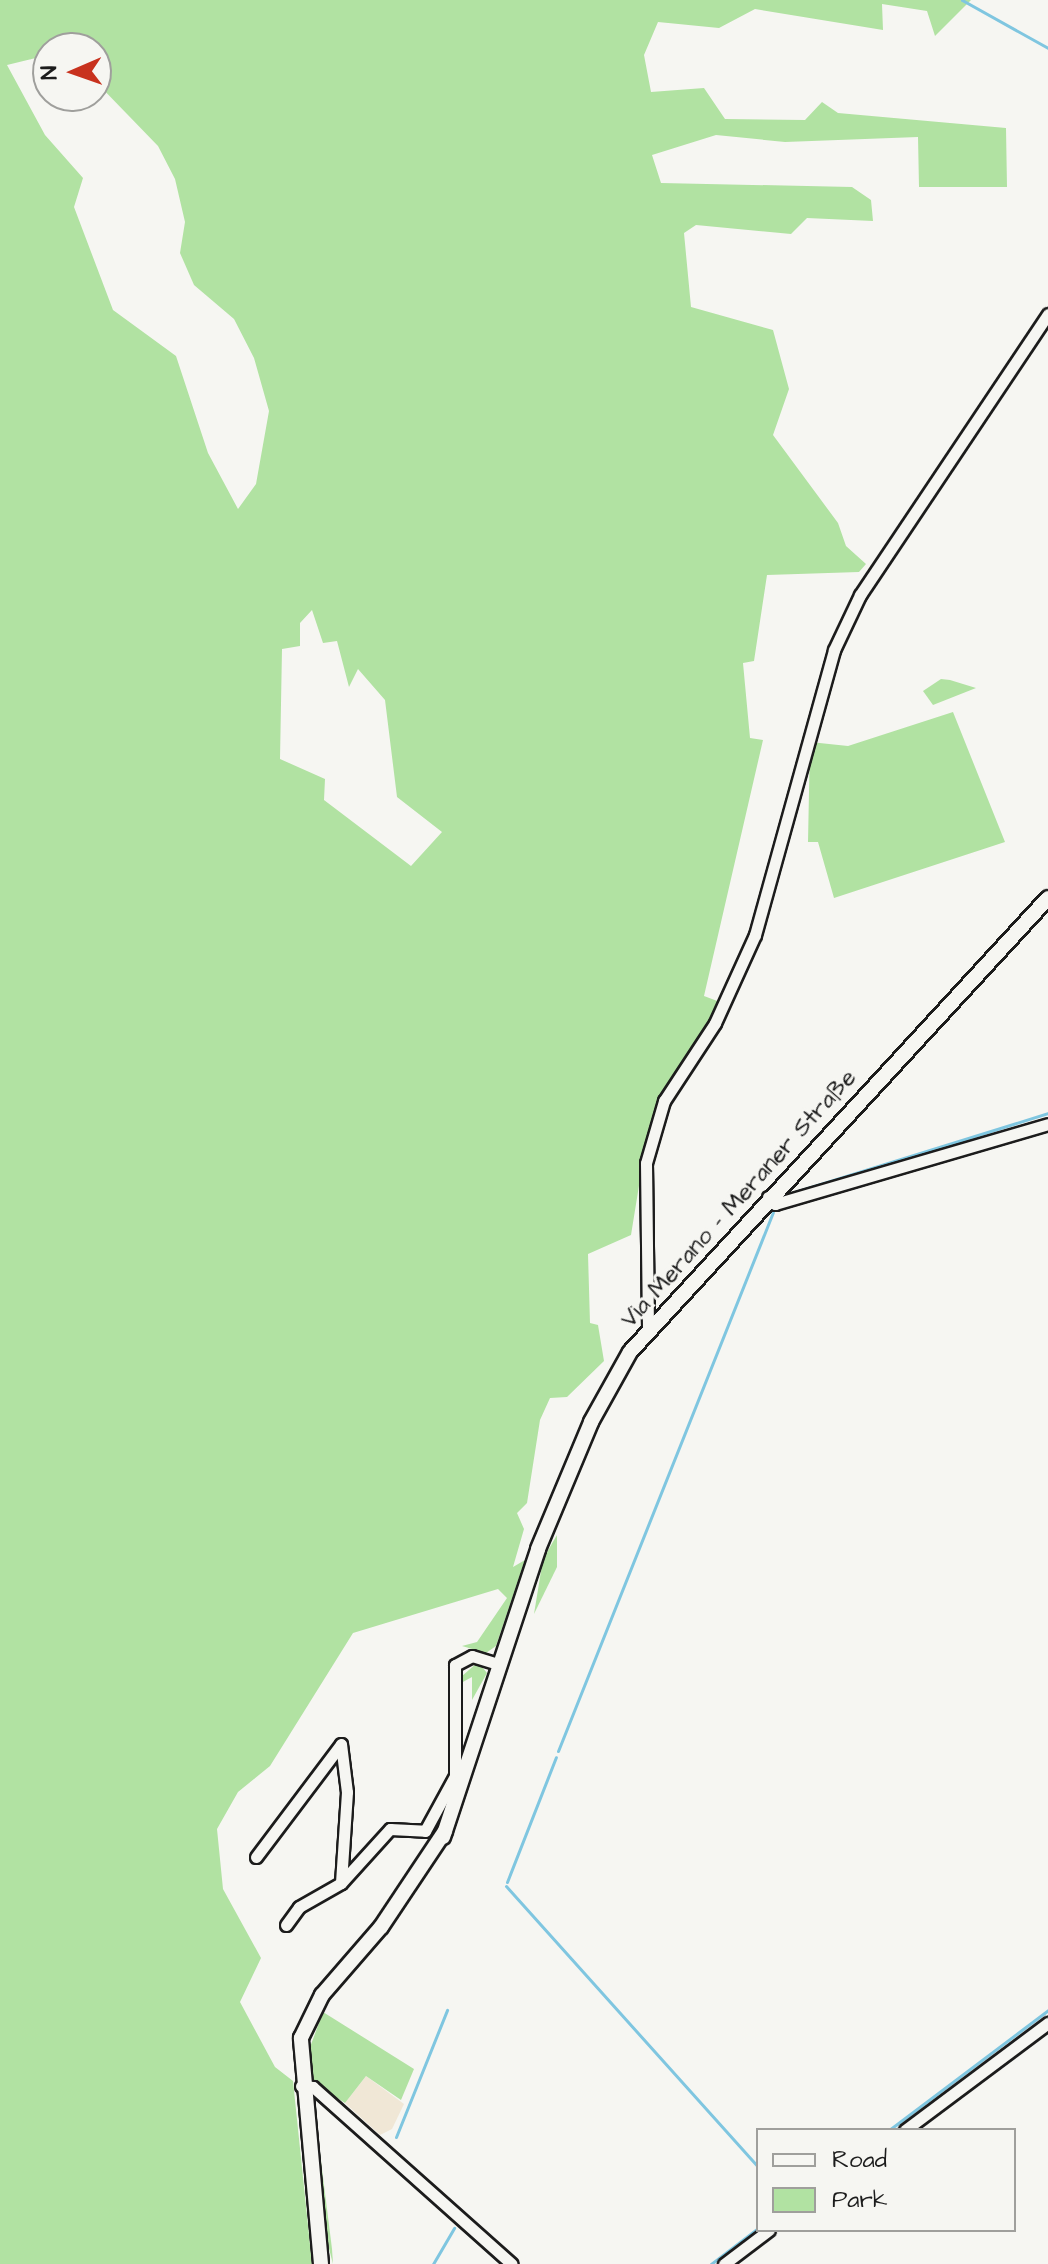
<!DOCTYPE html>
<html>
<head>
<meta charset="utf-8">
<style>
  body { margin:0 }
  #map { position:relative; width:1048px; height:2264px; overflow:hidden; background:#f6f6f2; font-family:"Architects Daughter",sans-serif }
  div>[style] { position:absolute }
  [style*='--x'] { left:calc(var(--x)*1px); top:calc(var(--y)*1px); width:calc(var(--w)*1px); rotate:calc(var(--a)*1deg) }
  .built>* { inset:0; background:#f0e7d6 }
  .green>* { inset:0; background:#b1e2a2 }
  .stream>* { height:3px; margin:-1.5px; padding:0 1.5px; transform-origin:1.5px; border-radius:1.5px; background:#7fc6e0 }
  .roads { filter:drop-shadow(2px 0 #1c1c1c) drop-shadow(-2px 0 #1c1c1c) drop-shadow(0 2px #1c1c1c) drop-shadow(0 -2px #1c1c1c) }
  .street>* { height:11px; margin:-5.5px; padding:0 5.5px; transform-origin:5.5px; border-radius:5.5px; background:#f6f6f2 }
  .secondary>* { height:14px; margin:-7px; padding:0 7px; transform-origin:7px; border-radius:7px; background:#f6f6f2 }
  span { translate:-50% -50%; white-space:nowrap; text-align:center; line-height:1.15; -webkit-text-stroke:6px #f6f6f2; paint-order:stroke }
  .street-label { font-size:24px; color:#1c1c1c }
  .legend { position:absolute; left:756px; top:2128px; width:260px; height:104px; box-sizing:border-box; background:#f6f6f2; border:2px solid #9f9f9c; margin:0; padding:10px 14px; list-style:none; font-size:24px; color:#1c1c1c }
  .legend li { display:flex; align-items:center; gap:16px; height:40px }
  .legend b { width:40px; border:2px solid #9f9f9c }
  .north { position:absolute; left:32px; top:32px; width:80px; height:80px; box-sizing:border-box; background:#f6f6f2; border:2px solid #9f9f9c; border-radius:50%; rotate:268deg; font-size:22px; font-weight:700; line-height:32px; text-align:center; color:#1c1c1c }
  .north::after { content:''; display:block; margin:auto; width:28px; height:36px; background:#c8321e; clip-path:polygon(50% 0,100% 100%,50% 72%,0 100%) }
</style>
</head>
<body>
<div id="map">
  <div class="built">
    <div style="clip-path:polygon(366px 2076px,404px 2104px,392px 2129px,380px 2135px,345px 2103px)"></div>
  </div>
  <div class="green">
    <div style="clip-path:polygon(evenodd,0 0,971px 0,935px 36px,927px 11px,882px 4px,883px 30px,755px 9px,719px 28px,658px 22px,644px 55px,651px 92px,704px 88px,725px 119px,805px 120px,822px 102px,838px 113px,1006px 128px,1007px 187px,919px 187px,918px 137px,785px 142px,716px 135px,652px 155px,661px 183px,852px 187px,871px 200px,873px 221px,807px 218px,791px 234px,696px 225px,684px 233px,691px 307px,773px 330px,789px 389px,773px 435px,838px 523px,846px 546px,866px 564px,859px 572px,767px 575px,754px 661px,743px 663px,750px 738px,763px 740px,704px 996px,720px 1002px,683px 1065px,643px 1161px,631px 1235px,588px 1254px,590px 1323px,598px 1325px,604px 1361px,567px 1397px,550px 1398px,540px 1420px,527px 1503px,517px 1513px,524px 1529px,513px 1567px,525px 1560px,496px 1646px,486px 1653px,462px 1646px,477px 1642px,507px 1598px,498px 1589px,353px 1633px,270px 1766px,238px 1792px,217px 1829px,223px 1889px,261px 1958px,240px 2002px,275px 2067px,293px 2081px,312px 2264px,0 2264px,0 0,48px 48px,96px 48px,96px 82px,158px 146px,175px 179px,185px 222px,180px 253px,194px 285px,234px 319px,254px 358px,269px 411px,256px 484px,238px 509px,208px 453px,176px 356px,113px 310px,74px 207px,83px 178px,45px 135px,7px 65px,48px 55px,48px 48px,0 0,312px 610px,323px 643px,337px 641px,349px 687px,358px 669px,385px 700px,397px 797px,442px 832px,411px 866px,324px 800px,325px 779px,280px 759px,282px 649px,300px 646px,300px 623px,312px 610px)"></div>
    <div style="clip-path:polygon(941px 679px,950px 680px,976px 688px,933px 705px,923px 691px)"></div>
    <div style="clip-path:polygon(953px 712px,1005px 842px,834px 898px,818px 842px,808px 842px,810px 742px,848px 746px)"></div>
    <div style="clip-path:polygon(557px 1535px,557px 1567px,534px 1614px,543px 1559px)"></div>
    <div style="clip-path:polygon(478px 1662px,487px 1673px,472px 1700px,472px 1677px,461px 1683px,461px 1677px)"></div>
    <div style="clip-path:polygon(323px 2012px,414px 2069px,401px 2100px,366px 2076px,345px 2103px,311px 2081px,309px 2050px)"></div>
    <div style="clip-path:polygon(320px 2153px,332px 2249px,333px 2264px,318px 2206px,313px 2154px)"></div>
  </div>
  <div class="stream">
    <div style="--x:962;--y:0;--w:98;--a:29.2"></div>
    <div style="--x:785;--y:1195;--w:275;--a:-17.3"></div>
    <div style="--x:558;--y:1751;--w:580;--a:-68.25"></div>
    <div style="--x:507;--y:1882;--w:134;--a:-68.6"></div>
    <div style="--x:506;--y:1886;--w:377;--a:48.1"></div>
    <div style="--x:889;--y:2130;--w:199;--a:-37"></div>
    <div style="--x:396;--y:2137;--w:137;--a:-68.1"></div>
    <div style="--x:466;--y:2232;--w:48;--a:41.6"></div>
    <div style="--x:433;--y:2264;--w:42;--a:-59.7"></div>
    <div style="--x:711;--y:2264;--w:59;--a:-37.5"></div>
  </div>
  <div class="roads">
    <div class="street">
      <div style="--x:768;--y:1197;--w:10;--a:45"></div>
      <div style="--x:775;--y:1204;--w:284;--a:-16.3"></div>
      <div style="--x:648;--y:1327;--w:164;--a:-90.7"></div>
      <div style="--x:646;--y:1163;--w:65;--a:-73.8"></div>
      <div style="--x:664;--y:1101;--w:93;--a:-56.8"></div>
      <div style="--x:715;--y:1023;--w:97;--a:-65.6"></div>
      <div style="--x:755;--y:935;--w:296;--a:-74.5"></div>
      <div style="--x:834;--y:650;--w:61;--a:-64.7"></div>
      <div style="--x:860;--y:595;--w:338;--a:-56.2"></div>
      <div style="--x:256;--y:1857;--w:141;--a:-53"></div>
      <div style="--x:341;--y:1744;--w:48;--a:82.9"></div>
      <div style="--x:347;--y:1792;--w:91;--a:93.8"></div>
      <div style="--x:341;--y:1883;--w:73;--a:-47.8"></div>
      <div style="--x:390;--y:1829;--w:35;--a:3"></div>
      <div style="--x:425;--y:1831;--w:63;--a:-61.4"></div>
      <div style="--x:455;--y:1776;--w:111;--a:-90"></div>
      <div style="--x:455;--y:1665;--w:19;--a:-28"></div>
      <div style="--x:472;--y:1656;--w:27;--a:17"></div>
      <div style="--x:286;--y:1925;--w:22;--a:-54"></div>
      <div style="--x:299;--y:1907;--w:48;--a:-29.7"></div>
      <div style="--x:301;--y:2086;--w:12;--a:5"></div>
      <div style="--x:313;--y:2087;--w:266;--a:41.7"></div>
      <div style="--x:905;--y:2130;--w:179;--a:-36.8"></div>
      <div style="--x:724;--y:2264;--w:56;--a:-37.1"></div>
    </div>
    <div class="secondary">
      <div style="--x:443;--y:1837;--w:303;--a:-71.7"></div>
      <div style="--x:538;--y:1549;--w:138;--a:-67.3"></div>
      <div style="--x:591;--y:1422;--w:80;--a:-60.9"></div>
      <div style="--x:630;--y:1352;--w:617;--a:-47.36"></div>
      <div style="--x:321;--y:2264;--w:227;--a:-95.1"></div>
      <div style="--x:301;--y:2038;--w:48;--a:-64"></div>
      <div style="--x:322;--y:1995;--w:90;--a:-49.1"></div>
      <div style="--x:381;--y:1927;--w:115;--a:-56.3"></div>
    </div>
  </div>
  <div class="street-label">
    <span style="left:739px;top:1199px;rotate:-48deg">Via Merano - Meraner Straße</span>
  </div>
  <ul class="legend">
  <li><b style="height:10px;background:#f6f6f2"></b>Road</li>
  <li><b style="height:22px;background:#b1e2a2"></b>Park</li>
  </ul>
  <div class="north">N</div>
</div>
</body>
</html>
